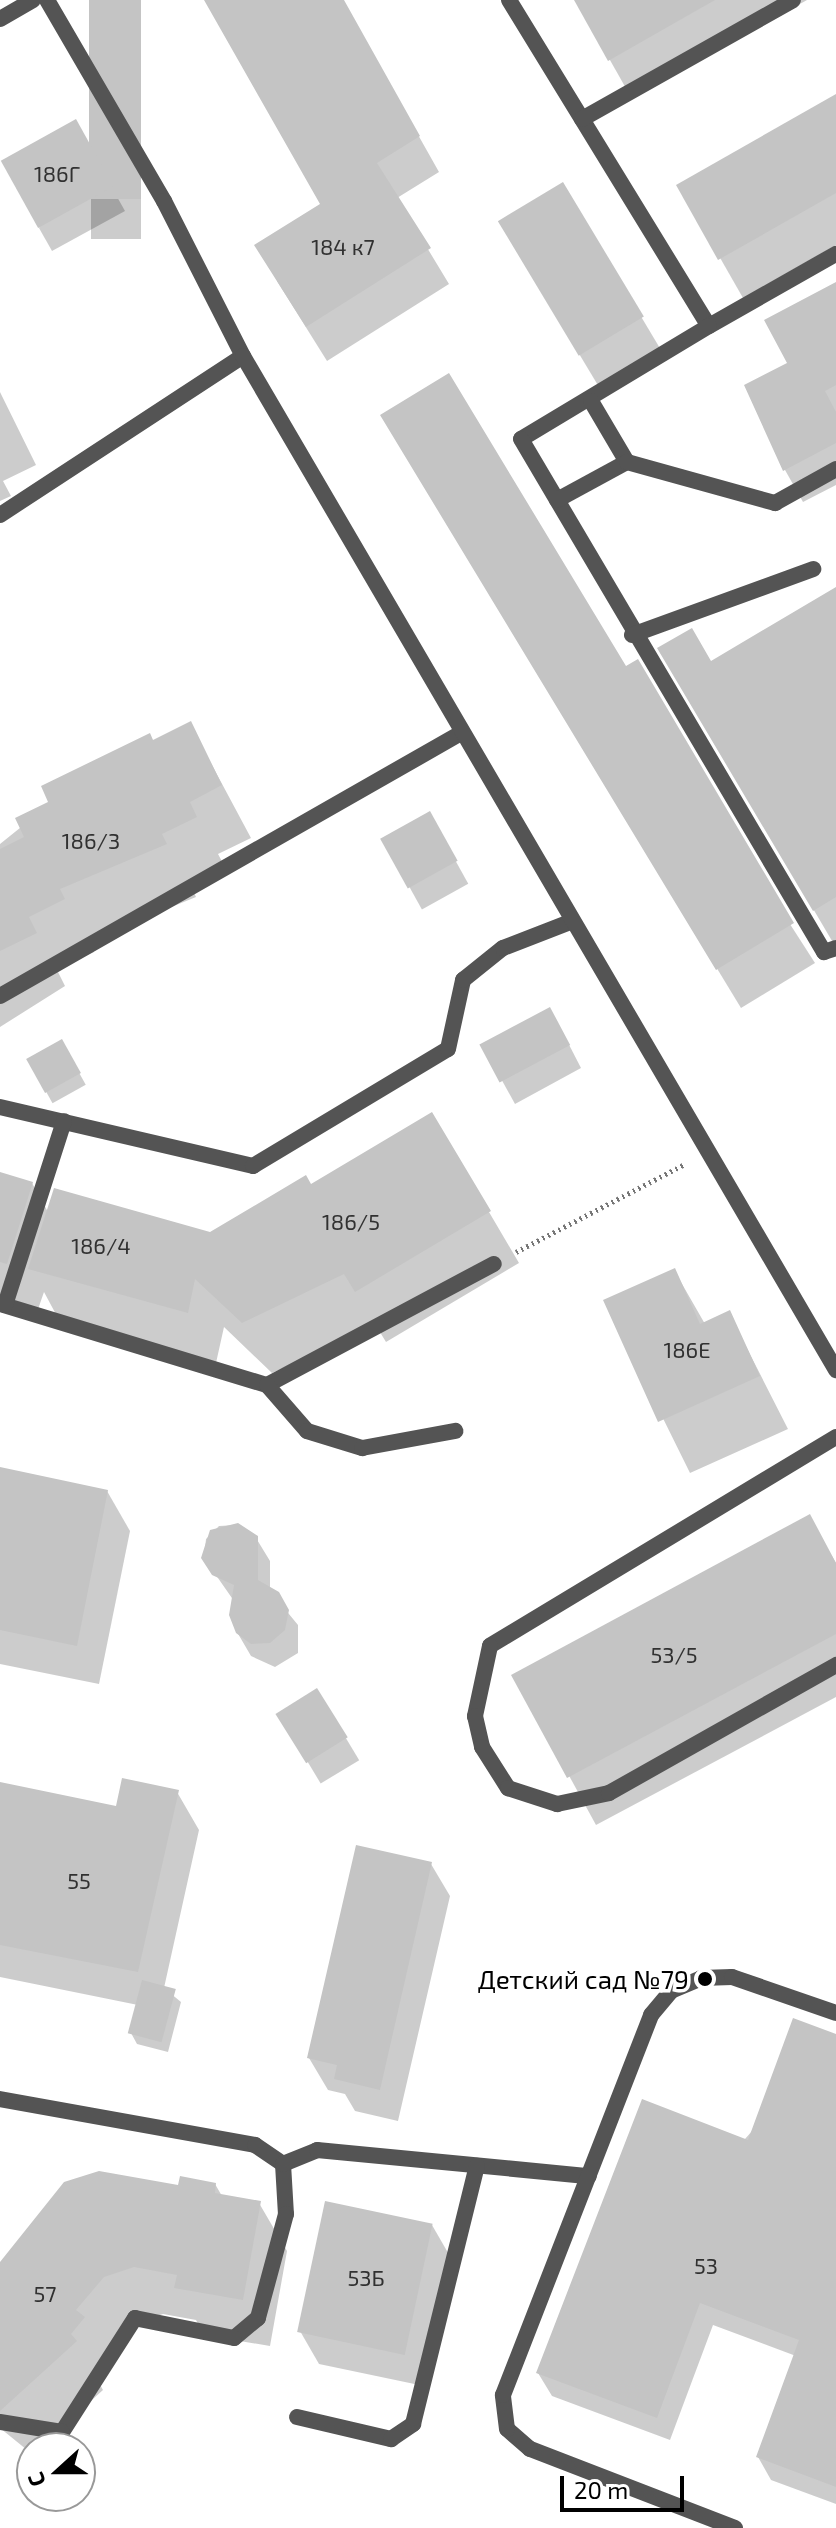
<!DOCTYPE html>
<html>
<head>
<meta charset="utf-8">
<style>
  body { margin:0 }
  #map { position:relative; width:836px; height:2528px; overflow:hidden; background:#fff; font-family:"Exo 2",sans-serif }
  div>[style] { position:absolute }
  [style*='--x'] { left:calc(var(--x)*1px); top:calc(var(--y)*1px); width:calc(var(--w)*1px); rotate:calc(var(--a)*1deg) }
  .shadow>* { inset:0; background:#0003; transform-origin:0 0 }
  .building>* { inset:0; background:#c4c4c4; transform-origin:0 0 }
  .path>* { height:5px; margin-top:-2.5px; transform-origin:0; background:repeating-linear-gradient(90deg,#767676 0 2px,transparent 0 6px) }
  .lane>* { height:16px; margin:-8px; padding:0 8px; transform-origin:8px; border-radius:8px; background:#545454 }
  .street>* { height:16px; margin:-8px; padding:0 8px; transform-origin:8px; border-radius:8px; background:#545454 }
  .dots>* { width:22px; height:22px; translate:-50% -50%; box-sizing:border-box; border:4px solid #fff; border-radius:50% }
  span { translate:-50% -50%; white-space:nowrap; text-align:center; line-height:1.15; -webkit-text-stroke:7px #fff; paint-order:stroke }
  .number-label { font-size:22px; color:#313131 }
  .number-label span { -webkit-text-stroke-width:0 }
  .poi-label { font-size:26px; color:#000 }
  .right { translate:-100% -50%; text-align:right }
  .north { position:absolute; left:16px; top:2432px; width:80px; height:80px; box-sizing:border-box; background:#fff; border:2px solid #999; border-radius:50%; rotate:249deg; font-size:22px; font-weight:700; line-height:32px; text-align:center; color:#000 }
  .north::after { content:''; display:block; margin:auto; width:28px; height:36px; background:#000; clip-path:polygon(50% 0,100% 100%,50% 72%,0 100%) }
  .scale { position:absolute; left:560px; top:2476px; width:124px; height:36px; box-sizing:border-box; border:4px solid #000; border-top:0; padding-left:10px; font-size:24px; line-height:28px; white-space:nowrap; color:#000; -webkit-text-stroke:6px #fff; paint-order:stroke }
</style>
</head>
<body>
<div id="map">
  <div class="shadow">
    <div style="left:91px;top:0;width:50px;height:239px"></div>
    <div style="clip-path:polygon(207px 0,342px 0,439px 172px,397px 198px,449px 284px,327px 361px,277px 281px,323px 205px)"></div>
    <div style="clip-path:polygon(576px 0,807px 0,632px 99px)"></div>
    <div style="clip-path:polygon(836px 97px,836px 245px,743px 298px,679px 186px)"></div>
    <div style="clip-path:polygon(88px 145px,125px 211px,52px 251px,39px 228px)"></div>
    <div style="clip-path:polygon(562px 184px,661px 350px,599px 387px,519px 254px)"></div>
    <div style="clip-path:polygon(836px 284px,836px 485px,803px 502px,785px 470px,789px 364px)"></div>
    <div style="clip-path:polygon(0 392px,36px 465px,3px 481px,11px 496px,0 501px)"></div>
    <div style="clip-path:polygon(405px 455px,626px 669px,815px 963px,741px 1008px)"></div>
    <div style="clip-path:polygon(836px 589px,836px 945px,835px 946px,660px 649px,711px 664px)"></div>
    <div style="clip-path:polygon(190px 724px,251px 838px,218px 854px,226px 869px,191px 886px,196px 897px,88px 941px,94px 952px,57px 970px,65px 986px,0 1027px,0 844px,51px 803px)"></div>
    <div style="left:429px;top:813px;width:81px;height:53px;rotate:61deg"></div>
    <div style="clip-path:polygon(563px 1033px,581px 1068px,515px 1104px,483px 1046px)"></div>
    <div style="left:62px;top:1042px;width:49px;height:38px;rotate:61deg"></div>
    <div style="clip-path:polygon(432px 1115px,519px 1263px,386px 1342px,375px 1324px,272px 1373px,224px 1327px,216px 1363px,59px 1320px,44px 1292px,36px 1315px,0 1305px,0 1175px,32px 1183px,48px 1212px,210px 1234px,311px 1187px)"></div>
    <div style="clip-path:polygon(674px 1270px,705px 1324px,729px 1313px,788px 1429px,690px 1473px,605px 1301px)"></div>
    <div style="clip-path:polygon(0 1469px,107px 1491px,130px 1531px,99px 1684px,0 1664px)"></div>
    <div style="clip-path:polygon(809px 1517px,836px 1563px,836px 1697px,596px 1825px,514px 1675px)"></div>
    <div style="clip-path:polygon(237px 1525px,256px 1538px,270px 1561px,270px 1591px,298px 1625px,298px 1653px,275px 1667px,251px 1656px,237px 1632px,234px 1601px,204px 1558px,206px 1539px,219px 1526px)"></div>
    <div style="left:317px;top:1690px;width:82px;height:45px;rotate:59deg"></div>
    <div style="clip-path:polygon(0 1784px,118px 1808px,177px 1792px,199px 1830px,164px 1988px,181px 2002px,168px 2052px,137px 2044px,131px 2033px,138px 2005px,0 1977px)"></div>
    <div style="clip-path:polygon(431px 1864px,450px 1896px,398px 2121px,355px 2111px,345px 2094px,328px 2090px,309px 2058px)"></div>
    <div style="clip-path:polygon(836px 2036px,836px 2504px,771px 2480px,758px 2457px,796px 2356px,713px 2325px,670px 2440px,552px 2396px,538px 2373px)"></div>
    <div style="clip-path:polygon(215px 2184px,222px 2196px,259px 2203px,287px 2251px,270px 2346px,204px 2335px,196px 2320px,163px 2314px,131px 2325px,98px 2381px,103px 2390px,32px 2454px,0 2428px,0 2263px,180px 2188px)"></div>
    <div style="clip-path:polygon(432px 2225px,451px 2258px,424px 2386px,319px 2364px,300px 2331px)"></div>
  </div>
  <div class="building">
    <div style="left:89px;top:0;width:52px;height:199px"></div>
    <div style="clip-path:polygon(204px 0,344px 0,420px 136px,377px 163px,431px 248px,306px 327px,254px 245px,320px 204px)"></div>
    <div style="clip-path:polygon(574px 0,715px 0,608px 61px)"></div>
    <div style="clip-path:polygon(836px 94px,836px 193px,718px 260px,676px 185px)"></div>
    <div style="left:76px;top:119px;width:77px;height:86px;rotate:61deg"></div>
    <div style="left:563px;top:182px;width:157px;height:76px;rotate:59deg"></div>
    <div style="clip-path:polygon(836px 282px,836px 385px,825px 391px,836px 412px,836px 443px,783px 471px,744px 385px,787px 363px,764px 320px)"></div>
    <div style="clip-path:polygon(449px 373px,626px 666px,638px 659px,794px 923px,716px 970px,380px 415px)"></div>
    <div style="clip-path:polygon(836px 587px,836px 897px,813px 911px,657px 648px,692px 628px,711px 661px)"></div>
    <div style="clip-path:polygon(191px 721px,222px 785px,190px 802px,197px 817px,162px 834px,167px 844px,60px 889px,65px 899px,29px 917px,37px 933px,0 951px,0 849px,24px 837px,15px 818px,48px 802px,41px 786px,150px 733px,153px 740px)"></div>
    <div style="left:430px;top:811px;width:57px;height:57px;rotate:61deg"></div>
    <div style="left:550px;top:1007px;width:43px;height:80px;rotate:62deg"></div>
    <div style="left:62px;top:1039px;width:39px;height:41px;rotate:61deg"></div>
    <div style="clip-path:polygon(432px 1112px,491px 1211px,355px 1292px,344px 1274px,242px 1323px,195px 1279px,188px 1313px,28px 1269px,54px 1188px,210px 1232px,306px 1175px,311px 1184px)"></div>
    <div style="clip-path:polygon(0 1172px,33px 1182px,7px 1264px,0 1262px)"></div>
    <div style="clip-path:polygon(675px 1268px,700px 1324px,730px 1310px,760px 1376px,658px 1422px,603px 1300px)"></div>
    <div style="clip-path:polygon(0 1467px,108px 1490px,77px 1646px,0 1630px)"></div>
    <div style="clip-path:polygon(810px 1514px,836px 1563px,836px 1634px,567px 1778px,511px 1675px)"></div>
    <div style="clip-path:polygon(238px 1523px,258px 1536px,258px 1580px,279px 1592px,289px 1610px,285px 1630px,270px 1643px,251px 1644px,236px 1633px,229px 1615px,234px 1585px,212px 1575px,201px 1558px,210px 1530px)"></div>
    <div style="left:317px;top:1688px;width:58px;height:49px;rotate:58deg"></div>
    <div style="clip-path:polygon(122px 1778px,179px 1790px,138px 1972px,0 1945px,0 1782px,116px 1806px)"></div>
    <div style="clip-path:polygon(356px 1845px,432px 1862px,380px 2090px,334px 2079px,337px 2065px,307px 2058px)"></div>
    <div style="left:142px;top:1980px;width:35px;height:55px;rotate:15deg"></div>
    <div style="clip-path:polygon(793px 2018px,836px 2034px,836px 2487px,756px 2457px,799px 2340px,700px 2303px,657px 2418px,536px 2373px,642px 2099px,748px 2140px)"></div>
    <div style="clip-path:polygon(99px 2171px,178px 2185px,180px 2176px,216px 2183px,215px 2193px,261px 2201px,243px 2300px,174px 2288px,177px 2275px,134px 2267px,104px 2277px,76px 2310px,85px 2317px,71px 2334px,77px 2341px,0 2411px,0 2262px,64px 2182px)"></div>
    <div style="left:325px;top:2201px;width:110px;height:134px;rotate:12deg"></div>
  </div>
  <div class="path">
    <div style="--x:516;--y:1252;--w:191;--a:-27.5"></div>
  </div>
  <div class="lane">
    <div style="--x:509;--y:0;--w:382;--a:58.5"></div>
    <div style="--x:709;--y:326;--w:146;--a:-29.6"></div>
    <div style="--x:0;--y:19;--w:38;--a:-30"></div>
    <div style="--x:582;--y:119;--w:242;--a:-29.4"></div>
    <div style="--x:709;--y:326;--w:219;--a:149"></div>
    <div style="--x:521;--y:439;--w:596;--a:59.43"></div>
    <div style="--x:824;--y:952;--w:13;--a:-18"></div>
    <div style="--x:591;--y:401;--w:71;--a:59.5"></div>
    <div style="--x:557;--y:500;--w:80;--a:-28.5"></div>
    <div style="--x:627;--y:462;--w:154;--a:15.5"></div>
    <div style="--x:775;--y:503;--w:70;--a:-29.1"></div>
    <div style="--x:0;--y:515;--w:290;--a:-33.2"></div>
    <div style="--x:632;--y:635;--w:193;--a:-20"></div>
    <div style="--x:0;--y:996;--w:531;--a:-29.7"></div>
    <div style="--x:0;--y:1107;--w:260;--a:13.1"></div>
    <div style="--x:253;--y:1166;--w:227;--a:-31"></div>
    <div style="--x:448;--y:1049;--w:71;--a:-77.7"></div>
    <div style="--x:463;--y:980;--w:51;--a:-38.7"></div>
    <div style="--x:503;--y:948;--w:72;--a:-21.2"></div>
    <div style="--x:0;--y:1304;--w:279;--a:16.9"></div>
    <div style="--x:267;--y:1385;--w:257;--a:-28.1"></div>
    <div style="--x:5;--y:1305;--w:193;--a:-72.2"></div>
    <div style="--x:267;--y:1385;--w:61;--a:49"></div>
    <div style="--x:307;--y:1431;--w:58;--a:17.2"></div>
    <div style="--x:362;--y:1448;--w:95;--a:-10.4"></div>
    <div style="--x:836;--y:1437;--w:404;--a:148.9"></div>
    <div style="--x:490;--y:1646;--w:72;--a:102.1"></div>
    <div style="--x:475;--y:1716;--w:32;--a:77"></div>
    <div style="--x:482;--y:1747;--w:49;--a:57.6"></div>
    <div style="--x:508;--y:1788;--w:52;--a:18.1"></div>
    <div style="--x:557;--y:1804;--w:53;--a:-11.9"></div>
    <div style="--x:609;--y:1793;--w:261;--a:-29.4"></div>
    <div style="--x:0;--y:2099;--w:259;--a:10.2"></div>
    <div style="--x:255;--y:2145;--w:34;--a:34"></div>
    <div style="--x:283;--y:2164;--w:50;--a:86.6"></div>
    <div style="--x:286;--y:2214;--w:108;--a:105.1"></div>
    <div style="--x:258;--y:2318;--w:31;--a:140"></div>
    <div style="--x:234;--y:2338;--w:101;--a:-168.6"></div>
    <div style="--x:135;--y:2318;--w:135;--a:122.6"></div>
    <div style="--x:62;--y:2432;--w:63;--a:-170.8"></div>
    <div style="--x:283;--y:2164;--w:37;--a:-22"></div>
    <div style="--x:317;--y:2150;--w:273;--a:5.5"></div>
    <div style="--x:297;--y:2417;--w:97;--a:13.2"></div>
    <div style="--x:391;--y:2439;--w:27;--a:-34"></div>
    <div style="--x:413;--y:2424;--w:266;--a:-76.1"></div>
    <div style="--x:735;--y:2528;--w:220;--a:-158.9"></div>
    <div style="--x:530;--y:2449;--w:30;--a:-139"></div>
    <div style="--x:507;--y:2429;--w:34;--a:-97"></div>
    <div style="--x:503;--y:2395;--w:408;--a:-68.7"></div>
    <div style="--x:651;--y:2015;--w:31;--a:-50"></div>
    <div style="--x:671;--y:1991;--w:33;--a:-23"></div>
    <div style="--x:701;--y:1978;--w:31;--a:-2"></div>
    <div style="--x:732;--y:1977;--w:110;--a:19.1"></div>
  </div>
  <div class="street">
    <div style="--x:47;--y:0;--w:233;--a:59.8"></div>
    <div style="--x:164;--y:201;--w:174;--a:63"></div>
    <div style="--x:243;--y:356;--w:1175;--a:59.68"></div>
  </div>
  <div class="dots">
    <div style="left:705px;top:1979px;background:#000"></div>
  </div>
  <div class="number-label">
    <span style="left:57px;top:174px">186Г</span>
    <span style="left:343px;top:247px">184 к7</span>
    <span style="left:91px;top:841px">186/3</span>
    <span style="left:351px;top:1222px">186/5</span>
    <span style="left:101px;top:1246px">186/4</span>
    <span style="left:687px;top:1350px">186Е</span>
    <span style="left:674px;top:1655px">53/5</span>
    <span style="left:79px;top:1881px">55</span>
    <span style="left:706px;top:2266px">53</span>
    <span style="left:366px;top:2278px">53Б</span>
    <span style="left:45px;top:2294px">57</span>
  </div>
  <div class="poi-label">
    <span class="right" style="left:689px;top:1979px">Детский сад №79</span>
  </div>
  <div class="north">С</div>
  <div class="scale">20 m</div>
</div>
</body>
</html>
